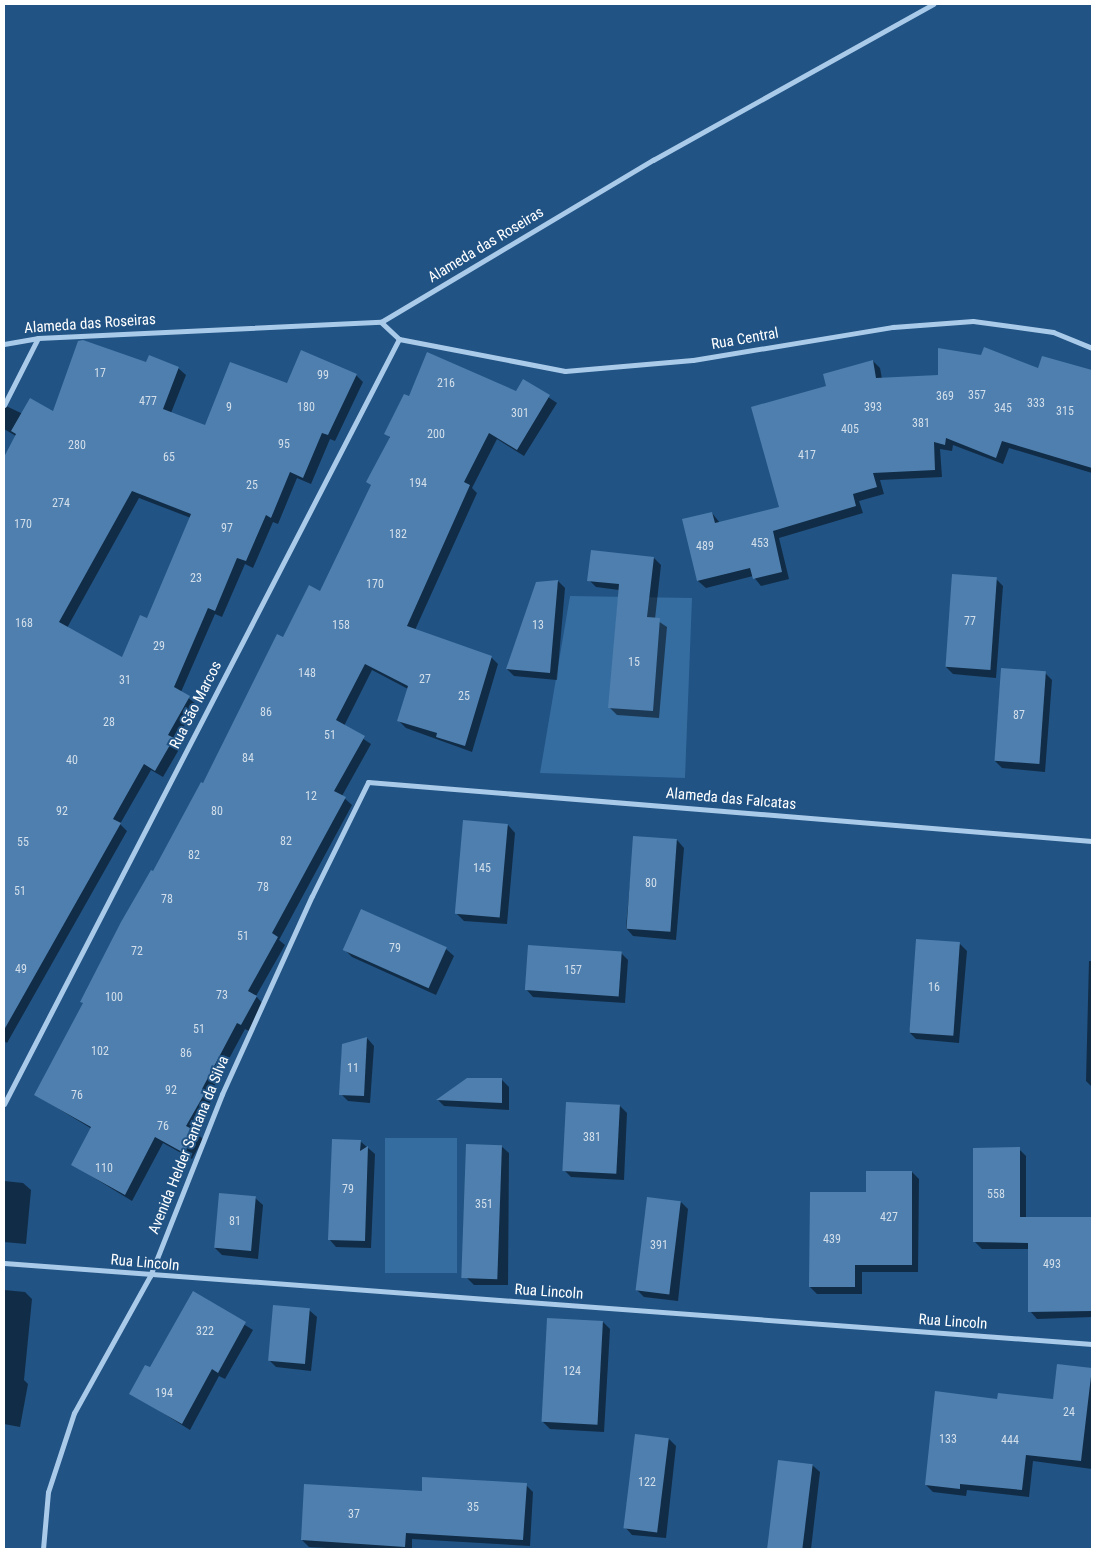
<!DOCTYPE html>
<html>
<head>
<meta charset="utf-8">
<style>
  body { margin:0 }
  #map { position:relative; width:1096px; height:1553px; overflow:hidden; background:#215384; font-family:"Roboto Condensed",sans-serif }
  div>[style] { position:absolute }
  [style*='--x'] { left:calc(var(--x)*1px); top:calc(var(--y)*1px); width:calc(var(--w)*1px); rotate:calc(var(--a)*1deg) }
  .green>* { inset:0; background:#356da1; transform-origin:0 0 }
  .shadow>* { inset:0; background:#0007 }
  .building>* { inset:0; background:#4e7fae; transform-origin:0 0 }
  .street>* { height:5px; margin:-2.5px; padding:0 2.5px; transform-origin:2.5px; border-radius:2.5px; background:#aacae9 }
  span { translate:-50% -50%; white-space:nowrap; text-align:center; line-height:1.15; -webkit-text-stroke:4px #215384; paint-order:stroke }
  .number-label { font-size:12px; color:#d3dfeb }
  .number-label span { -webkit-text-stroke-width:0 }
  .street-label { font-size:15px; color:#fff }
  .frame { position:absolute; inset:0; border:5px solid #fff; pointer-events:none }
</style>
</head>
<body>
<div id="map">
  <div class="green">
    <div style="clip-path:polygon(570px 596px,692px 598px,685px 778px,540px 773px)"></div>
    <div style="left:385px;top:1138px;width:72px;height:135px"></div>
  </div>
  <div class="shadow">
    <div style="clip-path:polygon(1043px 358px,1092px 371px,1092px 473px,1009px 448px,1003px 464px,953px 445px,952px 451px,940px 449px,942px 477px,880px 480px,884px 494px,859px 501px,863px 513px,779px 538px,789px 579px,761px 586px,753px 576px,706px 588px,698px 581px,684px 520px,712px 513px,720px 523px,781px 508px,827px 386px,873px 361px,880px 368px,882px 379px,1039px 370px)"></div>
    <div style="clip-path:polygon(evenodd,147px 364px,178px 368px,186px 375px,171px 413px,206px 427px,288px 385px,356px 375px,363px 382px,335px 441px,330px 439px,311px 484px,297px 478px,278px 524px,273px 522px,253px 568px,245px 564px,222px 617px,215px 614px,181px 692px,196px 704px,176px 741px,181px 746px,163px 777px,151px 770px,120px 824px,127px 831px,7px 1043px,4px 1041px,4px 459px,16px 436px,4px 429px,4px 405px,23px 414px,54px 413px,147px 364px,139px 498px,191px 518px,148px 620px,122px 659px,67px 628px,139px 498px)"></div>
    <div style="clip-path:polygon(524px 381px,557px 403px,524px 456px,497px 439px,472px 488px,477px 493px,415px 630px,491px 657px,498px 664px,472px 752px,406px 728px,399px 721px,408px 689px,372px 670px,344px 726px,371px 744px,342px 796px,352px 805px,279px 940px,285px 945px,256px 996px,263px 1004px,249px 1031px,245px 1029px,209px 1096px,212px 1099px,194px 1131px,203px 1139px,192px 1159px,163px 1143px,132px 1201px,73px 1165px,92px 1129px,36px 1095px,84px 1004px,81px 1001px,284px 639px,320px 593px,372px 486px,368px 482px,390px 438px,386px 433px,409px 398px,517px 392px)"></div>
    <div style="clip-path:polygon(654px 558px,661px 565px,655px 619px,667px 627px,659px 718px,617px 715px,609px 707px,619px 590px,596px 587px,589px 580px)"></div>
    <div style="clip-path:polygon(996px 579px,1003px 586px,996px 678px,953px 674px,946px 667px)"></div>
    <div style="clip-path:polygon(558px 581px,565px 588px,557px 680px,514px 676px,507px 669px)"></div>
    <div style="clip-path:polygon(1045px 673px,1052px 680px,1045px 772px,1002px 768px,995px 761px)"></div>
    <div style="clip-path:polygon(508px 825px,515px 833px,507px 924px,464px 921px,457px 914px)"></div>
    <div style="clip-path:polygon(634px 837px,677px 840px,684px 848px,676px 940px,633px 936px,626px 928px)"></div>
    <div style="clip-path:polygon(362px 911px,446px 949px,454px 956px,436px 995px,352px 957px,345px 950px)"></div>
    <div style="clip-path:polygon(960px 944px,967px 951px,959px 1043px,916px 1039px,909px 1032px)"></div>
    <div style="clip-path:polygon(621px 953px,628px 960px,625px 1003px,533px 997px,526px 989px)"></div>
    <div style="clip-path:polygon(1089px 961px,1092px 961px,1092px 1087px,1086px 1081px)"></div>
    <div style="clip-path:polygon(367px 1038px,374px 1046px,370px 1103px,348px 1101px,341px 1094px)"></div>
    <div style="clip-path:polygon(502px 1080px,509px 1087px,509px 1110px,444px 1106px,438px 1100px)"></div>
    <div style="clip-path:polygon(620px 1106px,627px 1113px,624px 1180px,571px 1177px,564px 1170px)"></div>
    <div style="clip-path:polygon(360px 1141px,375px 1154px,371px 1248px,336px 1247px,329px 1239px)"></div>
    <div style="clip-path:polygon(501px 1146px,509px 1153px,508px 1285px,474px 1285px,467px 1278px)"></div>
    <div style="clip-path:polygon(1019px 1149px,1026px 1156px,1026px 1218px,1092px 1218px,1092px 1317px,1037px 1319px,1030px 1311px,1030px 1249px,982px 1249px,975px 1242px)"></div>
    <div style="clip-path:polygon(912px 1172px,919px 1179px,918px 1272px,862px 1272px,862px 1294px,817px 1294px,810px 1287px,867px 1194px)"></div>
    <div style="clip-path:polygon(4px 1181px,23px 1183px,31px 1190px,26px 1244px,4px 1242px)"></div>
    <div style="clip-path:polygon(255px 1198px,263px 1205px,258px 1259px,222px 1255px,215px 1248px)"></div>
    <div style="clip-path:polygon(681px 1202px,688px 1209px,678px 1301px,644px 1297px,637px 1290px)"></div>
    <div style="clip-path:polygon(4px 1290px,25px 1292px,32px 1299px,24px 1380px,28px 1384px,20px 1427px,4px 1424px)"></div>
    <div style="clip-path:polygon(193px 1293px,253px 1330px,225px 1379px,219px 1376px,190px 1430px,131px 1393px,150px 1369px)"></div>
    <div style="clip-path:polygon(309px 1310px,317px 1317px,311px 1371px,276px 1367px,269px 1360px)"></div>
    <div style="clip-path:polygon(603px 1322px,610px 1329px,604px 1432px,550px 1429px,543px 1422px)"></div>
    <div style="clip-path:polygon(1091px 1369px,1092px 1469px,1033px 1461px,1029px 1497px,967px 1490px,966px 1496px,933px 1492px,926px 1485px,998px 1400px,1054px 1400px)"></div>
    <div style="clip-path:polygon(669px 1439px,676px 1446px,666px 1538px,632px 1535px,625px 1527px)"></div>
    <div style="clip-path:polygon(779px 1461px,812px 1465px,820px 1472px,811px 1549px,768px 1549px)"></div>
    <div style="clip-path:polygon(526px 1485px,533px 1492px,530px 1546px,412px 1539px,412px 1549px,346px 1549px,309px 1547px,302px 1540px,423px 1492px)"></div>
  </div>
  <div class="building">
    <div style="clip-path:polygon(evenodd,83px 340px,146px 362px,149px 355px,179px 367px,163px 409px,205px 425px,230px 362px,287px 383px,301px 350px,357px 374px,328px 435px,322px 433px,303px 478px,290px 472px,271px 518px,266px 515px,246px 561px,237px 558px,215px 611px,208px 608px,174px 687px,190px 696px,168px 735px,174px 738px,155px 771px,144px 764px,113px 819px,121px 823px,4px 1030px,4px 457px,16px 434px,11px 431px,30px 398px,53px 411px,78px 341px,83px 340px,132px 491px,191px 514px,147px 618px,140px 615px,122px 657px,59px 622px,132px 491px)"></div>
    <div style="clip-path:polygon(984px 347px,1038px 368px,1042px 356px,1092px 370px,1092px 468px,1002px 441px,996px 458px,946px 438px,945px 445px,934px 442px,935px 470px,873px 473px,877px 487px,853px 494px,856px 506px,773px 531px,782px 572px,753px 579px,750px 568px,697px 581px,682px 519px,712px 512px,715px 523px,779px 507px,751px 407px,826px 386px,823px 374px,873px 360px,876px 378px,938px 375px,938px 348px,981px 355px)"></div>
    <div style="clip-path:polygon(427px 352px,516px 391px,523px 379px,550px 395px,517px 450px,489px 433px,464px 482px,470px 485px,407px 626px,492px 656px,465px 746px,436px 737px,437px 733px,397px 721px,408px 686px,365px 664px,336px 720px,365px 736px,334px 791px,346px 797px,272px 933px,278px 937px,248px 991px,257px 996px,241px 1025px,237px 1023px,202px 1089px,206px 1091px,186px 1126px,196px 1131px,184px 1153px,155px 1137px,125px 1195px,71px 1165px,91px 1127px,34px 1095px,83px 1003px,80px 1002px,121px 922px,151px 870px,153px 871px,201px 782px,203px 783px,277px 634px,283px 637px,309px 585px,320px 591px,371px 485px,366px 482px,390px 437px,384px 434px,404px 394px,409px 396px)"></div>
    <div style="clip-path:polygon(591px 550px,654px 557px,647px 617px,660px 618px,653px 711px,608px 708px,619px 584px,587px 581px)"></div>
    <div style="left:952px;top:574px;width:45px;height:93px;rotate:4deg"></div>
    <div style="clip-path:polygon(558px 580px,550px 673px,506px 669px,536px 582px)"></div>
    <div style="left:1001px;top:668px;width:45px;height:93px;rotate:4deg"></div>
    <div style="left:463px;top:820px;width:45px;height:94px;rotate:5deg"></div>
    <div style="left:633px;top:836px;width:44px;height:93px;rotate:4deg"></div>
    <div style="left:361px;top:909px;width:94px;height:45px;rotate:24deg"></div>
    <div style="left:916px;top:939px;width:44px;height:94px;rotate:4deg"></div>
    <div style="left:528px;top:945px;width:94px;height:45px;rotate:4deg"></div>
    <div style="clip-path:polygon(367px 1037px,364px 1096px,339px 1095px,342px 1044px)"></div>
    <div style="clip-path:polygon(467px 1078px,502px 1078px,502px 1103px,436px 1100px)"></div>
    <div style="left:566px;top:1102px;width:54px;height:69px;rotate:3deg"></div>
    <div style="clip-path:polygon(332px 1139px,361px 1140px,360px 1151px,368px 1146px,365px 1241px,328px 1240px)"></div>
    <div style="left:466px;top:1144px;width:36px;height:134px;rotate:2deg"></div>
    <div style="clip-path:polygon(1020px 1147px,1020px 1217px,1092px 1217px,1092px 1311px,1028px 1312px,1028px 1243px,973px 1242px,973px 1148px)"></div>
    <div style="clip-path:polygon(866px 1171px,912px 1171px,912px 1265px,855px 1265px,855px 1287px,809px 1287px,810px 1192px,866px 1192px)"></div>
    <div style="left:219px;top:1193px;width:37px;height:55px;rotate:5deg"></div>
    <div style="left:647px;top:1197px;width:34px;height:94px;rotate:7deg"></div>
    <div style="clip-path:polygon(193px 1291px,246px 1322px,218px 1373px,212px 1369px,182px 1424px,129px 1394px,145px 1365px,150px 1367px)"></div>
    <div style="left:273px;top:1305px;width:37px;height:56px;rotate:5deg"></div>
    <div style="left:547px;top:1318px;width:56px;height:104px;rotate:3deg"></div>
    <div style="clip-path:polygon(1057px 1364px,1092px 1368px,1081px 1461px,1026px 1455px,1022px 1490px,960px 1484px,960px 1489px,925px 1485px,935px 1391px,997px 1399px,998px 1393px,1053px 1399px)"></div>
    <div style="left:635px;top:1434px;width:34px;height:95px;rotate:7deg"></div>
    <div style="left:778px;top:1460px;width:35px;height:90px;rotate:7deg"></div>
    <div style="clip-path:polygon(422px 1477px,527px 1483px,523px 1540px,406px 1533px,405px 1547px,301px 1540px,304px 1484px,422px 1491px)"></div>
  </div>
  <div class="street">
    <div style="--x:399;--y:339;--w:169;--a:10.9"></div>
    <div style="--x:565;--y:371;--w:128;--a:-4.9"></div>
    <div style="--x:693;--y:360;--w:203;--a:-9.4"></div>
    <div style="--x:893;--y:327;--w:80;--a:-4.3"></div>
    <div style="--x:973;--y:321;--w:81;--a:7.8"></div>
    <div style="--x:1053;--y:332;--w:42;--a:22.3"></div>
    <div style="--x:4;--y:344;--w:35;--a:-10"></div>
    <div style="--x:38;--y:338;--w:343;--a:-2.7"></div>
    <div style="--x:381;--y:322;--w:317;--a:-30.8"></div>
    <div style="--x:653;--y:160;--w:321;--a:-29.1"></div>
    <div style="--x:4;--y:405;--w:75;--a:-63.1"></div>
    <div style="--x:4;--y:1104;--w:861;--a:-62.69"></div>
    <div style="--x:399;--y:339;--w:25;--a:-137"></div>
    <div style="--x:4;--y:1263;--w:1091;--a:4.26"></div>
    <div style="--x:43;--y:1549;--w:57;--a:-85"></div>
    <div style="--x:48;--y:1492;--w:83;--a:-71.8"></div>
    <div style="--x:74;--y:1413;--w:157;--a:-61"></div>
    <div style="--x:150;--y:1276;--w:196;--a:-68.4"></div>
    <div style="--x:222;--y:1094;--w:217;--a:-65.6"></div>
    <div style="--x:312;--y:896;--w:127;--a:-63.8"></div>
    <div style="--x:368;--y:782;--w:726;--a:4.66"></div>
  </div>
  <div class="number-label">
    <span style="left:100px;top:374px">17</span>
    <span style="left:323px;top:376px">99</span>
    <span style="left:446px;top:384px">216</span>
    <span style="left:977px;top:396px">357</span>
    <span style="left:945px;top:397px">369</span>
    <span style="left:148px;top:402px">477</span>
    <span style="left:1036px;top:404px">333</span>
    <span style="left:229px;top:408px">9</span>
    <span style="left:306px;top:408px">180</span>
    <span style="left:873px;top:408px">393</span>
    <span style="left:1003px;top:409px">345</span>
    <span style="left:1065px;top:412px">315</span>
    <span style="left:520px;top:414px">301</span>
    <span style="left:921px;top:424px">381</span>
    <span style="left:850px;top:430px">405</span>
    <span style="left:436px;top:435px">200</span>
    <span style="left:284px;top:445px">95</span>
    <span style="left:77px;top:446px">280</span>
    <span style="left:807px;top:456px">417</span>
    <span style="left:169px;top:458px">65</span>
    <span style="left:418px;top:484px">194</span>
    <span style="left:252px;top:486px">25</span>
    <span style="left:61px;top:504px">274</span>
    <span style="left:23px;top:525px">170</span>
    <span style="left:227px;top:529px">97</span>
    <span style="left:398px;top:535px">182</span>
    <span style="left:760px;top:544px">453</span>
    <span style="left:705px;top:547px">489</span>
    <span style="left:196px;top:579px">23</span>
    <span style="left:375px;top:585px">170</span>
    <span style="left:970px;top:622px">77</span>
    <span style="left:24px;top:624px">168</span>
    <span style="left:341px;top:626px">158</span>
    <span style="left:538px;top:626px">13</span>
    <span style="left:159px;top:647px">29</span>
    <span style="left:634px;top:663px">15</span>
    <span style="left:307px;top:674px">148</span>
    <span style="left:425px;top:680px">27</span>
    <span style="left:125px;top:681px">31</span>
    <span style="left:464px;top:697px">25</span>
    <span style="left:266px;top:713px">86</span>
    <span style="left:1019px;top:716px">87</span>
    <span style="left:109px;top:723px">28</span>
    <span style="left:330px;top:736px">51</span>
    <span style="left:248px;top:759px">84</span>
    <span style="left:72px;top:761px">40</span>
    <span style="left:311px;top:797px">12</span>
    <span style="left:62px;top:812px">92</span>
    <span style="left:217px;top:812px">80</span>
    <span style="left:286px;top:842px">82</span>
    <span style="left:23px;top:843px">55</span>
    <span style="left:194px;top:856px">82</span>
    <span style="left:482px;top:869px">145</span>
    <span style="left:651px;top:884px">80</span>
    <span style="left:263px;top:888px">78</span>
    <span style="left:20px;top:892px">51</span>
    <span style="left:167px;top:900px">78</span>
    <span style="left:243px;top:937px">51</span>
    <span style="left:395px;top:949px">79</span>
    <span style="left:137px;top:952px">72</span>
    <span style="left:21px;top:970px">49</span>
    <span style="left:573px;top:971px">157</span>
    <span style="left:934px;top:988px">16</span>
    <span style="left:222px;top:996px">73</span>
    <span style="left:114px;top:998px">100</span>
    <span style="left:199px;top:1030px">51</span>
    <span style="left:100px;top:1052px">102</span>
    <span style="left:186px;top:1054px">86</span>
    <span style="left:353px;top:1069px">11</span>
    <span style="left:171px;top:1091px">92</span>
    <span style="left:77px;top:1096px">76</span>
    <span style="left:163px;top:1127px">76</span>
    <span style="left:592px;top:1138px">381</span>
    <span style="left:104px;top:1169px">110</span>
    <span style="left:348px;top:1190px">79</span>
    <span style="left:996px;top:1195px">558</span>
    <span style="left:484px;top:1205px">351</span>
    <span style="left:889px;top:1218px">427</span>
    <span style="left:235px;top:1222px">81</span>
    <span style="left:832px;top:1240px">439</span>
    <span style="left:659px;top:1246px">391</span>
    <span style="left:1052px;top:1265px">493</span>
    <span style="left:205px;top:1332px">322</span>
    <span style="left:572px;top:1372px">124</span>
    <span style="left:164px;top:1394px">194</span>
    <span style="left:1069px;top:1413px">24</span>
    <span style="left:948px;top:1440px">133</span>
    <span style="left:1010px;top:1441px">444</span>
    <span style="left:647px;top:1483px">122</span>
    <span style="left:473px;top:1508px">35</span>
    <span style="left:354px;top:1515px">37</span>
  </div>
  <div class="street-label">
    <span style="left:486px;top:245px;rotate:-31deg">Alameda das Roseiras</span>
    <span style="left:90px;top:324px;rotate:-4deg">Alameda das Roseiras</span>
    <span style="left:745px;top:339px;rotate:-10deg">Rua Central</span>
    <span style="left:196px;top:705px;rotate:-63deg">Rua São Marcos</span>
    <span style="left:731px;top:799px;rotate:5deg">Alameda das Falcatas</span>
    <span style="left:189px;top:1145px;rotate:-68deg">Avenida Helder Santana da Silva</span>
    <span style="left:145px;top:1263px;rotate:5deg">Rua Lincoln</span>
    <span style="left:549px;top:1292px;rotate:4deg">Rua Lincoln</span>
    <span style="left:953px;top:1322px;rotate:4deg">Rua Lincoln</span>
  </div>
  <div class="frame"></div>
</div>
</body>
</html>
